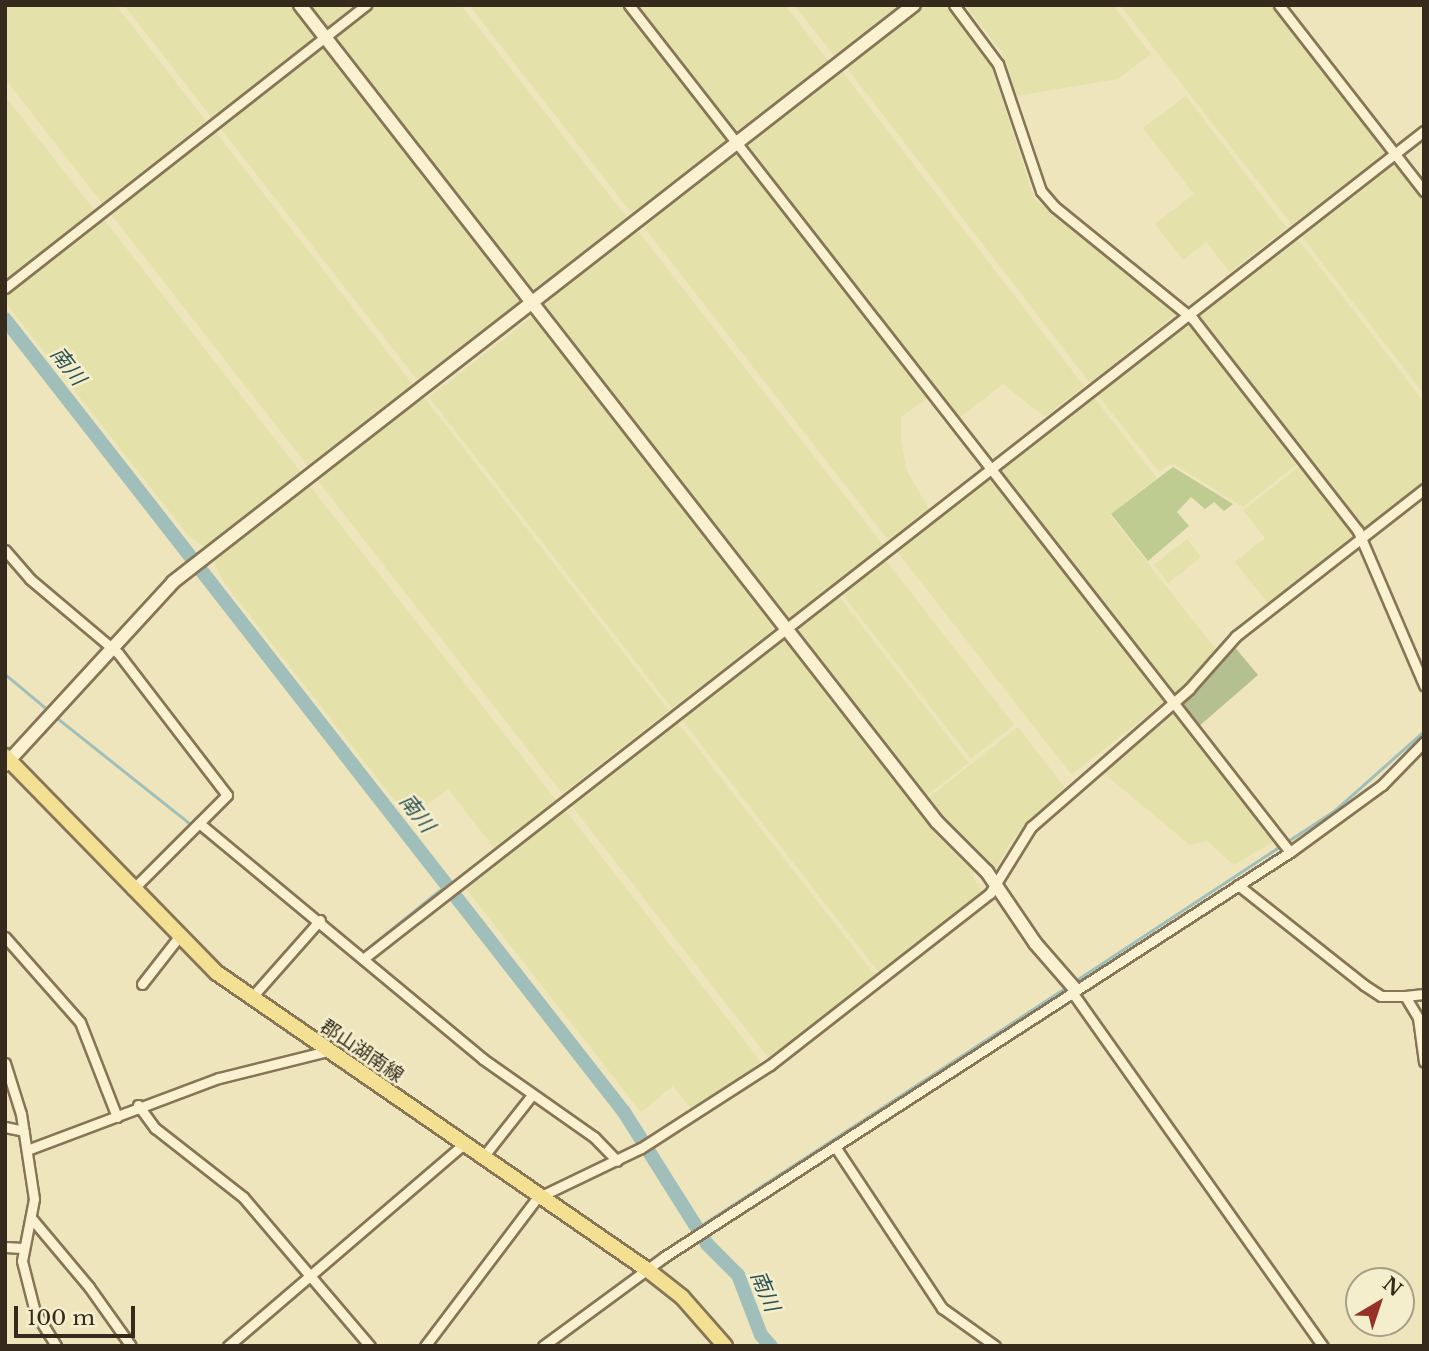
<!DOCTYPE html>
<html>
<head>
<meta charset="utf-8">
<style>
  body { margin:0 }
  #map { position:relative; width:1429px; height:1351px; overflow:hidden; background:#eee5bd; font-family:"Libre Baskerville","Noto Sans JP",serif }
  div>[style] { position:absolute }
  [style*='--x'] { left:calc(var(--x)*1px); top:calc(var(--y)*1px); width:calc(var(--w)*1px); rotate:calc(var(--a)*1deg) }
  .farmland>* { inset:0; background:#e4e1aa; transform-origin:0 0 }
  .green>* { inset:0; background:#becc91 }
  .cemetery>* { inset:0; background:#b5c091 }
  .stream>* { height:2.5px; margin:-1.25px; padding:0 1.25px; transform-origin:1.25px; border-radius:1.25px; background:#a1bfba }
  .river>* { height:14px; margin:-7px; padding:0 7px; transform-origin:7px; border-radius:7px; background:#a1bfba }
  .roads { filter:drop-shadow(2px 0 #867556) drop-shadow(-2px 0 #867556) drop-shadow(0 2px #867556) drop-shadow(0 -2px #867556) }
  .street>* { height:9px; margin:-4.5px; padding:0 4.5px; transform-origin:4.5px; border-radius:4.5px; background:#f9f1d0 }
  .secondary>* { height:12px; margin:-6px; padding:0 6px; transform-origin:6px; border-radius:6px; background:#f9f1d0 }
  .primary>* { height:14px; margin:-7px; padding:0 7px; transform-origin:7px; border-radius:7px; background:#f3e093 }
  span { translate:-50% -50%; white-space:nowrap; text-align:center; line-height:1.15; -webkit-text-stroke:5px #f5eecd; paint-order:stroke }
  .street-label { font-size:19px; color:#352a1b }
  .water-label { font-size:21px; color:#2a5355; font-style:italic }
  .frame { position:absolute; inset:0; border:7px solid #352a1b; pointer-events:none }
  .north { position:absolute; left:1345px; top:1267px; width:70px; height:70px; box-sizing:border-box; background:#f5eecd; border:2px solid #a8a086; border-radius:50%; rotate:39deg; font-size:19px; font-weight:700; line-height:28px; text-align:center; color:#352a1b }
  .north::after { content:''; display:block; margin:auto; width:24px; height:32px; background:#953126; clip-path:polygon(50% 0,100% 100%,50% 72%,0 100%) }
  .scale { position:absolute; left:14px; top:1306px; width:121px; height:32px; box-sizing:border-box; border:4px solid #352a1b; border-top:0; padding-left:9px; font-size:21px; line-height:24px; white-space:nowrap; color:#352a1b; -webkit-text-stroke:5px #f5eecd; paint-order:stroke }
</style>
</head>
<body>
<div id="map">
  <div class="farmland">
    <div style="clip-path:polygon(5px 5px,116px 5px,206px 121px,102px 203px,5px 79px)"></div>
    <div style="clip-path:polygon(124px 5px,292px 5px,317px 37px,212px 118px)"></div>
    <div style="clip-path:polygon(310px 5px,355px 5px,327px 27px)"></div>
    <div style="clip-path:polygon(370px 5px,461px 5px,628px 219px,532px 294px,331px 36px)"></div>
    <div style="clip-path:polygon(469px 5px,621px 5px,727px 141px,633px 215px)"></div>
    <div style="clip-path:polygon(635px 5px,785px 5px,830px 63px,737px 135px)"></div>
    <div style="clip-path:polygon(794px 5px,902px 5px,835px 57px)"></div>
    <div style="clip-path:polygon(924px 5px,946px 5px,991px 64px,1034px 198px,1176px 314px,1090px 383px,846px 67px)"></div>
    <div style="clip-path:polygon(965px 5px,1113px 5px,1151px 54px,1118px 79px,1016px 96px,1001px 51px)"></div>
    <div style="clip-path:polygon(1120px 5px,1272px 5px,1387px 151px,1292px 225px)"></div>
    <div style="left:325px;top:46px;width:327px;height:133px;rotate:52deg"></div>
    <div style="clip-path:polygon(841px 70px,1084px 386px,1045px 417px,1003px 384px,958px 419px,744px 145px)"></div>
    <div style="clip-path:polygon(5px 96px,95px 211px,5px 281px)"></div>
    <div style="clip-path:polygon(1186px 96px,1287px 228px,1230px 272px,1206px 242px,1183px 260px,1155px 224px,1194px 194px,1143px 128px)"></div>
    <div style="left:214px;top:130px;width:326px;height:133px;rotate:52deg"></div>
    <div style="clip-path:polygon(738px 152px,929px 397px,901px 417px,901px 440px,907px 471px,929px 509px,888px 540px,643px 226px)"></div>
    <div style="clip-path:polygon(1394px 161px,1424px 199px,1424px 394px,1300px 234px)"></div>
    <div style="clip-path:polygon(102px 217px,303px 475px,207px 549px,187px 534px,5px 302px,5px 292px)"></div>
    <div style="left:638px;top:231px;width:399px;height:120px;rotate:52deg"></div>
    <div style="clip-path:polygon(1296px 236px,1424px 402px,1424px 483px,1365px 529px,1197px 313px)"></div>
    <div style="left:533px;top:316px;width:395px;height:132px;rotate:52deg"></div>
    <div style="clip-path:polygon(1187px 321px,1297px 464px,1243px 507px,1172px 463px,1159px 472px,1096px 393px)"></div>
    <div style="clip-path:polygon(1091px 394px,1157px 478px,1110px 515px,1218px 652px,1175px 697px,997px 467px)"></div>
    <div style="left:423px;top:396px;width:399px;height:135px;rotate:52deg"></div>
    <div style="clip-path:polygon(1300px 466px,1357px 538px,1270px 606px,1235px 562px,1265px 538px,1243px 510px)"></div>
    <div style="left:988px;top:473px;width:289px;height:120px;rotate:52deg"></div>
    <div style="clip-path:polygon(310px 486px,556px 800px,494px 848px,448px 789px,409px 819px,223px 581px,214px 561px)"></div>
    <div style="left:1187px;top:539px;width:23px;height:42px;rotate:52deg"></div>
    <div style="left:883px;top:557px;width:213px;height:55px;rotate:52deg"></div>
    <div style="left:837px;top:594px;width:214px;height:55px;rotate:52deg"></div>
    <div style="clip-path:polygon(782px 636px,939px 837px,975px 871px,972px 875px,983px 894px,880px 974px,679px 716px)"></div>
    <div style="clip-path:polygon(1172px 709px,1275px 841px,1234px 865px,1207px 841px,1190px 845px,1102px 772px)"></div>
    <div style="left:675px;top:719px;width:327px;height:135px;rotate:52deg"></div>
    <div style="clip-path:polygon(1018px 727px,1066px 789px,1014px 837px,995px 870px,927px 799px)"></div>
    <div style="clip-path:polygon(563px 807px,761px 1062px,692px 1110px,673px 1086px,641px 1112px,463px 885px)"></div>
  </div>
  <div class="green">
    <div style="clip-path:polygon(1173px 467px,1233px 504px,1224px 511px,1214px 502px,1205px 509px,1191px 497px,1177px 512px,1189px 526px,1148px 561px,1111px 514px)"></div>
  </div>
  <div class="cemetery">
    <div style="clip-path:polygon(1233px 645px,1258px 675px,1198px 727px,1182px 701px)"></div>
  </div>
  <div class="stream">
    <div style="--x:5;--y:674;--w:56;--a:39.9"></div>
    <div style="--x:56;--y:717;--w:276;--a:38.5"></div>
    <div style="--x:363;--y:952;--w:107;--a:-38.9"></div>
    <div style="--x:1075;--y:981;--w:310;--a:-33.3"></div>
    <div style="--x:1334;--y:811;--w:120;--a:-41.6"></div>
    <div style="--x:697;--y:1228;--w:443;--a:-33.1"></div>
  </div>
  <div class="river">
    <div style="--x:5;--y:319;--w:1006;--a:52.03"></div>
    <div style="--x:624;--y:1112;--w:156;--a:57.8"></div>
    <div style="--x:707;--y:1244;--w:44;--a:45"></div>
    <div style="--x:738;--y:1275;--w:64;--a:69"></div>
    <div style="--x:761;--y:1335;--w:15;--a:48"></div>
  </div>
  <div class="roads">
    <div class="street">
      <div style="--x:629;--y:5;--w:1074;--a:52.03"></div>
      <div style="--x:954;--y:5;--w:74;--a:53.3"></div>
      <div style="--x:998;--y:64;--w:134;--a:71.3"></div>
      <div style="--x:1041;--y:191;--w:21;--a:49"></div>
      <div style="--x:1055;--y:207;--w:178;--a:39.1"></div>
      <div style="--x:1193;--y:319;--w:269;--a:52.1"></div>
      <div style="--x:1358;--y:531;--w:168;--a:66.8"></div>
      <div style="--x:1279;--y:5;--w:236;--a:52.1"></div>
      <div style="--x:5;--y:288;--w:459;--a:-38.1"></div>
      <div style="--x:5;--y:550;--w:38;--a:49"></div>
      <div style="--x:30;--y:579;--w:115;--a:40.1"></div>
      <div style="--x:118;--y:653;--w:179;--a:52.5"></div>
      <div style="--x:227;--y:795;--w:134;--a:135"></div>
      <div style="--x:199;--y:823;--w:369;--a:39.7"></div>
      <div style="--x:483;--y:1059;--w:136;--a:35.1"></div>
      <div style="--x:594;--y:1137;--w:33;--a:46"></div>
      <div style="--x:1238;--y:885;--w:161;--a:38.4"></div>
      <div style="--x:1364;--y:985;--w:20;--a:33"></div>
      <div style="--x:1381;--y:996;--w:24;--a:0"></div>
      <div style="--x:1405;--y:996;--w:26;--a:59"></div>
      <div style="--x:1418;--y:1018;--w:44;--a:82.2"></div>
      <div style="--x:5;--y:937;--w:113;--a:48.6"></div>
      <div style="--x:80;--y:1022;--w:102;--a:68.7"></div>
      <div style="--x:363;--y:959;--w:1346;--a:-37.97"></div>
      <div style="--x:142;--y:984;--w:58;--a:-52"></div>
      <div style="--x:1072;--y:992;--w:434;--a:54.7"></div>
      <div style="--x:1405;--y:996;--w:19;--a:-6"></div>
      <div style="--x:251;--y:998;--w:104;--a:-48.5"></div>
      <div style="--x:5;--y:1063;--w:53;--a:72.6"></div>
      <div style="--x:21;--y:1114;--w:86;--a:81.3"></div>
      <div style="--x:34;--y:1199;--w:63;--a:101"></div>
      <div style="--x:22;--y:1261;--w:53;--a:75.7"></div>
      <div style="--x:35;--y:1312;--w:40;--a:58"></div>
      <div style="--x:138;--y:1105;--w:29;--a:54"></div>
      <div style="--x:155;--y:1128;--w:112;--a:38.1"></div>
      <div style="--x:243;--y:1197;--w:196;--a:49.6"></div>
      <div style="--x:5;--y:1127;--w:19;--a:12"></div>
      <div style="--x:836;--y:1148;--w:192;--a:56.5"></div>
      <div style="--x:942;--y:1308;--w:65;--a:35.6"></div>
      <div style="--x:27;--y:1150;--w:205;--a:-20.6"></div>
      <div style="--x:219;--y:1078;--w:111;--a:-14"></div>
      <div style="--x:483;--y:1157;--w:79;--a:-51.7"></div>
      <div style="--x:32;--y:1219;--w:89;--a:50"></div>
      <div style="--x:89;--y:1287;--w:72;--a:54.6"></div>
      <div style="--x:5;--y:1247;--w:17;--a:3"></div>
      <div style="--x:228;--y:1346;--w:311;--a:-40.6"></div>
      <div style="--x:425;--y:1346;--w:186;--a:-52.9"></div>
      <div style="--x:537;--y:1198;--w:115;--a:-25.7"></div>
      <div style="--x:641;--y:1148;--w:153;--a:-32.8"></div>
      <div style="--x:770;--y:1065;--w:279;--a:-38"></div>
      <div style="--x:990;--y:893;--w:78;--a:-58.2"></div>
      <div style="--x:1031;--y:827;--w:210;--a:-41.1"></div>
      <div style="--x:1189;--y:689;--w:71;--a:-48.4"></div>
      <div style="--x:1236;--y:636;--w:239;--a:-38"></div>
      <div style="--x:543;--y:1346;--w:150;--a:-36.3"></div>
      <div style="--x:664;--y:1257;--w:746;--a:-32.9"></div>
      <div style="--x:1290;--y:852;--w:114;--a:-36.1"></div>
      <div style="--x:1382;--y:785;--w:60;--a:-45.7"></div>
    </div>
    <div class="secondary">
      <div style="--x:300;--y:5;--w:1036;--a:52.06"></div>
      <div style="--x:937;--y:822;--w:71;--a:45"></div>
      <div style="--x:987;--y:872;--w:86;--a:55.9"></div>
      <div style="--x:1035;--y:943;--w:62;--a:48.9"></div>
      <div style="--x:5;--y:765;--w:248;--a:-47.4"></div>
      <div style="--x:173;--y:582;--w:939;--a:-37.91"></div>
    </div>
    <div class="primary">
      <div style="--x:5;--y:756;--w:303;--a:45.7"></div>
      <div style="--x:217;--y:973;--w:525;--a:34.6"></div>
      <div style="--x:649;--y:1271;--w:42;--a:38.2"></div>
      <div style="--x:682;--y:1297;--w:65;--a:48.7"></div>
    </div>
  </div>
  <div class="street-label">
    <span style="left:362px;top:1051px;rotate:34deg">郡山湖南線</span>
  </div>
  <div class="water-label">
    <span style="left:68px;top:366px;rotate:52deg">南川</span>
    <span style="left:417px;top:813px;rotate:52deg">南川</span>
    <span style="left:765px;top:1291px;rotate:67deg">南川</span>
  </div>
  <div class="frame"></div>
  <div class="north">N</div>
  <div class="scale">100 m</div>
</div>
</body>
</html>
